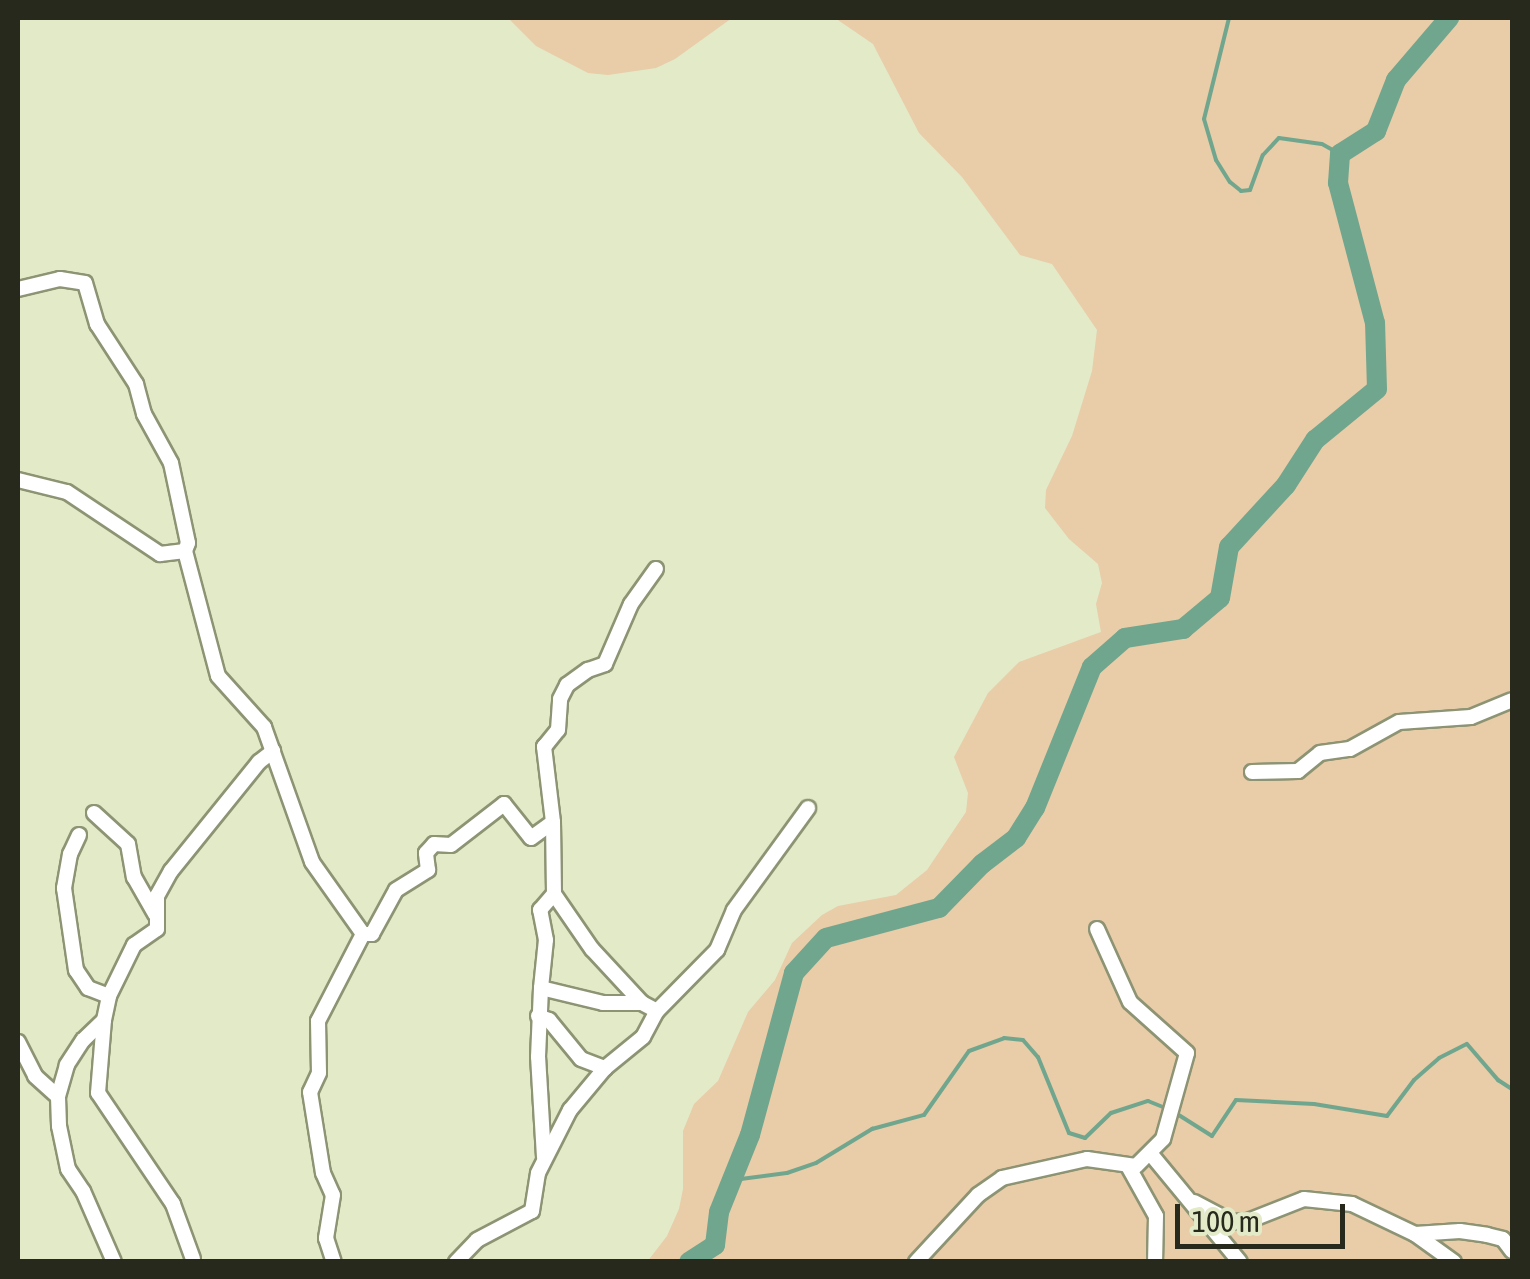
<!DOCTYPE html>
<html>
<head>
<meta charset="utf-8">
<style>
  body { margin:0 }
  #map { position:relative; width:1530px; height:1279px; overflow:hidden; background:#e2eac8; font-family:"Asap Condensed",sans-serif }
  div>[style] { position:absolute }
  [style*='--x'] { left:calc(var(--x)*1px); top:calc(var(--y)*1px); width:calc(var(--w)*1px); rotate:calc(var(--a)*1deg) }
  .green>* { inset:0; background:#e9cca8 }
  .stream>* { height:4px; margin:-2px; padding:0 2px; transform-origin:2px; border-radius:2px; background:#71a68e }
  .river>* { height:20px; margin:-10px; padding:0 10px; transform-origin:10px; border-radius:10px; background:#71a68e }
  .roads { filter:drop-shadow(2px 0 #8d9474) drop-shadow(-2px 0 #8d9474) drop-shadow(0 2px #8d9474) drop-shadow(0 -2px #8d9474) }
  .minor>* { height:14px; margin:-7px; padding:0 7px; transform-origin:7px; border-radius:7px; background:#fff }
  span { translate:-50% -50%; white-space:nowrap; text-align:center; line-height:1.15; -webkit-text-stroke:10px #e2eac8; paint-order:stroke }
  .frame { position:absolute; inset:0; border:20px solid #26291c; pointer-events:none }
  .scale { position:absolute; left:1175px; top:1204px; width:170px; height:45px; box-sizing:border-box; border:5px solid #26291c; border-top:0; padding-left:12px; font-size:30px; line-height:35px; white-space:nowrap; color:#26291c; -webkit-text-stroke:8px #e2eac8; paint-order:stroke }
</style>
</head>
<body>
<div id="map">
  <div class="green">
    <div style="clip-path:polygon(508px 18px,732px 18px,675px 59px,656px 68px,608px 75px,588px 73px,536px 46px)"></div>
    <div style="clip-path:polygon(835px 18px,1512px 18px,1512px 1261px,702px 1261px,714px 1253px,713px 1221px,706px 1252px,695px 1259px,647px 1262px,667px 1236px,679px 1209px,683px 1189px,683px 1131px,694px 1104px,718px 1081px,748px 1012px,775px 980px,792px 943px,822px 915px,838px 906px,896px 895px,927px 870px,966px 812px,968px 793px,954px 757px,988px 693px,1019px 662px,1101px 632px,1096px 604px,1102px 583px,1098px 564px,1069px 539px,1045px 508px,1046px 490px,1072px 436px,1092px 371px,1097px 330px,1052px 264px,1020px 255px,962px 177px,919px 133px,873px 44px)"></div>
  </div>
  <div class="stream">
    <div style="--x:1229;--y:18;--w:104;--a:103.9"></div>
    <div style="--x:1204;--y:119;--w:43;--a:73.7"></div>
    <div style="--x:1216;--y:160;--w:26;--a:58"></div>
    <div style="--x:1230;--y:182;--w:14;--a:39"></div>
    <div style="--x:1241;--y:191;--w:9;--a:-6"></div>
    <div style="--x:1250;--y:190;--w:37;--a:-70"></div>
    <div style="--x:1263;--y:155;--w:23;--a:-47"></div>
    <div style="--x:1279;--y:138;--w:43;--a:7.9"></div>
    <div style="--x:1322;--y:144;--w:21;--a:29"></div>
    <div style="--x:1174;--y:1112;--w:45;--a:32.3"></div>
    <div style="--x:1212;--y:1136;--w:43;--a:-56.3"></div>
    <div style="--x:1236;--y:1100;--w:78;--a:2.9"></div>
    <div style="--x:1314;--y:1104;--w:74;--a:9.3"></div>
    <div style="--x:1387;--y:1116;--w:45;--a:-53.1"></div>
    <div style="--x:1414;--y:1080;--w:33;--a:-41"></div>
    <div style="--x:1439;--y:1058;--w:31;--a:-27"></div>
    <div style="--x:1467;--y:1044;--w:48;--a:49.3"></div>
    <div style="--x:1498;--y:1080;--w:17;--a:33"></div>
    <div style="--x:733;--y:1180;--w:54;--a:-7.4"></div>
    <div style="--x:787;--y:1173;--w:31;--a:-19"></div>
    <div style="--x:816;--y:1163;--w:66;--a:-31.3"></div>
    <div style="--x:872;--y:1129;--w:54;--a:-15.1"></div>
    <div style="--x:924;--y:1115;--w:78;--a:-54.9"></div>
    <div style="--x:969;--y:1051;--w:37;--a:-20"></div>
    <div style="--x:1004;--y:1038;--w:19;--a:6"></div>
    <div style="--x:1023;--y:1040;--w:23;--a:49"></div>
    <div style="--x:1038;--y:1057;--w:82;--a:67.8"></div>
    <div style="--x:1069;--y:1133;--w:17;--a:17"></div>
    <div style="--x:1085;--y:1138;--w:36;--a:-44"></div>
    <div style="--x:1111;--y:1113;--w:39;--a:-18"></div>
    <div style="--x:1148;--y:1101;--w:18;--a:22"></div>
  </div>
  <div class="river">
    <div style="--x:689;--y:1262;--w:31;--a:-33"></div>
    <div style="--x:715;--y:1245;--w:33;--a:-83"></div>
    <div style="--x:719;--y:1212;--w:83;--a:-68.1"></div>
    <div style="--x:750;--y:1135;--w:168;--a:-74.8"></div>
    <div style="--x:794;--y:973;--w:47;--a:-47.6"></div>
    <div style="--x:826;--y:938;--w:117;--a:-14.9"></div>
    <div style="--x:939;--y:908;--w:62;--a:-45.7"></div>
    <div style="--x:982;--y:864;--w:43;--a:-37.4"></div>
    <div style="--x:1016;--y:838;--w:36;--a:-58"></div>
    <div style="--x:1035;--y:808;--w:152;--a:-68"></div>
    <div style="--x:1092;--y:667;--w:44;--a:-41.3"></div>
    <div style="--x:1125;--y:638;--w:59;--a:-8.8"></div>
    <div style="--x:1183;--y:629;--w:48;--a:-40"></div>
    <div style="--x:1220;--y:598;--w:52;--a:-80"></div>
    <div style="--x:1229;--y:547;--w:84;--a:-47.4"></div>
    <div style="--x:1286;--y:485;--w:54;--a:-57.2"></div>
    <div style="--x:1315;--y:440;--w:80;--a:-39.4"></div>
    <div style="--x:1377;--y:389;--w:66;--a:-91.7"></div>
    <div style="--x:1375;--y:323;--w:145;--a:-104.8"></div>
    <div style="--x:1338;--y:183;--w:29;--a:-86"></div>
    <div style="--x:1340;--y:154;--w:43;--a:-32.6"></div>
    <div style="--x:1376;--y:131;--w:55;--a:-68.6"></div>
    <div style="--x:1396;--y:80;--w:82;--a:-49.5"></div>
  </div>
  <div class="roads">
    <div class="minor">
      <div style="--x:18;--y:289;--w:43;--a:-13.4"></div>
      <div style="--x:60;--y:279;--w:25;--a:9"></div>
      <div style="--x:85;--y:283;--w:43;--a:73.7"></div>
      <div style="--x:97;--y:324;--w:72;--a:57"></div>
      <div style="--x:136;--y:384;--w:31;--a:75"></div>
      <div style="--x:144;--y:414;--w:56;--a:61.1"></div>
      <div style="--x:171;--y:463;--w:82;--a:78"></div>
      <div style="--x:188;--y:543;--w:9;--a:111"></div>
      <div style="--x:185;--y:551;--w:129;--a:75.2"></div>
      <div style="--x:218;--y:676;--w:69;--a:48"></div>
      <div style="--x:264;--y:727;--w:143;--a:70.4"></div>
      <div style="--x:312;--y:862;--w:88;--a:54.7"></div>
      <div style="--x:363;--y:934;--w:98;--a:117.3"></div>
      <div style="--x:318;--y:1021;--w:52;--a:88.9"></div>
      <div style="--x:319;--y:1073;--w:21;--a:115"></div>
      <div style="--x:310;--y:1092;--w:82;--a:80.9"></div>
      <div style="--x:323;--y:1173;--w:24;--a:66"></div>
      <div style="--x:333;--y:1195;--w:44;--a:99.2"></div>
      <div style="--x:326;--y:1238;--w:25;--a:72"></div>
      <div style="--x:18;--y:480;--w:50;--a:13.8"></div>
      <div style="--x:67;--y:492;--w:112;--a:33.7"></div>
      <div style="--x:160;--y:554;--w:25;--a:-7"></div>
      <div style="--x:1252;--y:772;--w:46;--a:-1.2"></div>
      <div style="--x:1298;--y:771;--w:28;--a:-39"></div>
      <div style="--x:1320;--y:753;--w:30;--a:-8"></div>
      <div style="--x:1350;--y:749;--w:56;--a:-28.9"></div>
      <div style="--x:1399;--y:722;--w:72;--a:-4"></div>
      <div style="--x:1471;--y:717;--w:44;--a:-22.5"></div>
      <div style="--x:94;--y:813;--w:46;--a:42.4"></div>
      <div style="--x:128;--y:844;--w:34;--a:80"></div>
      <div style="--x:134;--y:877;--w:43;--a:60.4"></div>
      <div style="--x:553;--y:822;--w:76;--a:-96.8"></div>
      <div style="--x:544;--y:747;--w:22;--a:-51"></div>
      <div style="--x:558;--y:730;--w:31;--a:-86"></div>
      <div style="--x:560;--y:699;--w:16;--a:-63"></div>
      <div style="--x:567;--y:685;--w:26;--a:-36"></div>
      <div style="--x:588;--y:670;--w:18;--a:-19"></div>
      <div style="--x:605;--y:664;--w:65;--a:-66.6"></div>
      <div style="--x:631;--y:604;--w:43;--a:-54.5"></div>
      <div style="--x:79;--y:835;--w:21;--a:115"></div>
      <div style="--x:70;--y:854;--w:35;--a:100"></div>
      <div style="--x:64;--y:888;--w:83;--a:81.7"></div>
      <div style="--x:76;--y:970;--w:22;--a:56"></div>
      <div style="--x:88;--y:988;--w:22;--a:21"></div>
      <div style="--x:363;--y:934;--w:9;--a:0"></div>
      <div style="--x:372;--y:934;--w:50;--a:-61.4"></div>
      <div style="--x:396;--y:890;--w:38;--a:-32"></div>
      <div style="--x:428;--y:870;--w:17;--a:-97"></div>
      <div style="--x:426;--y:853;--w:12;--a:-48"></div>
      <div style="--x:434;--y:844;--w:17;--a:3"></div>
      <div style="--x:451;--y:845;--w:67;--a:-37.7"></div>
      <div style="--x:504;--y:804;--w:43;--a:51.5"></div>
      <div style="--x:531;--y:838;--w:27;--a:-36"></div>
      <div style="--x:553;--y:822;--w:72;--a:89.2"></div>
      <div style="--x:554;--y:894;--w:67;--a:55.4"></div>
      <div style="--x:592;--y:949;--w:74;--a:47.2"></div>
      <div style="--x:642;--y:1003;--w:17;--a:28"></div>
      <div style="--x:541;--y:988;--w:48;--a:-84.1"></div>
      <div style="--x:546;--y:940;--w:31;--a:-101"></div>
      <div style="--x:540;--y:910;--w:21;--a:-49"></div>
      <div style="--x:538;--y:1016;--w:12;--a:20"></div>
      <div style="--x:549;--y:1020;--w:50;--a:50.6"></div>
      <div style="--x:581;--y:1059;--w:26;--a:21"></div>
      <div style="--x:104;--y:1020;--w:29;--a:136"></div>
      <div style="--x:83;--y:1040;--w:30;--a:123"></div>
      <div style="--x:67;--y:1065;--w:33;--a:106"></div>
      <div style="--x:58;--y:1097;--w:29;--a:88"></div>
      <div style="--x:59;--y:1126;--w:44;--a:78.2"></div>
      <div style="--x:68;--y:1169;--w:27;--a:56"></div>
      <div style="--x:83;--y:1191;--w:77;--a:66.4"></div>
      <div style="--x:18;--y:1042;--w:38;--a:63"></div>
      <div style="--x:35;--y:1076;--w:31;--a:42"></div>
      <div style="--x:1150;--y:1153;--w:141;--a:50.5"></div>
      <div style="--x:544;--y:1157;--w:100;--a:-93.4"></div>
      <div style="--x:538;--y:1057;--w:69;--a:-87.5"></div>
      <div style="--x:541;--y:988;--w:64;--a:13.6"></div>
      <div style="--x:603;--y:1003;--w:39;--a:0"></div>
      <div style="--x:1128;--y:1166;--w:57;--a:60.8"></div>
      <div style="--x:1156;--y:1216;--w:46;--a:91.2"></div>
      <div style="--x:1194;--y:1202;--w:43;--a:27.8"></div>
      <div style="--x:1232;--y:1222;--w:16;--a:-4"></div>
      <div style="--x:1248;--y:1221;--w:60;--a:-21.4"></div>
      <div style="--x:1304;--y:1199;--w:48;--a:5.9"></div>
      <div style="--x:1352;--y:1204;--w:70;--a:25.5"></div>
      <div style="--x:1415;--y:1234;--w:45;--a:-3.8"></div>
      <div style="--x:1460;--y:1231;--w:27;--a:8"></div>
      <div style="--x:1487;--y:1235;--w:16;--a:14"></div>
      <div style="--x:1503;--y:1239;--w:15;--a:53"></div>
      <div style="--x:1415;--y:1234;--w:48;--a:35.7"></div>
      <div style="--x:193;--y:1259;--w:59;--a:-110"></div>
      <div style="--x:173;--y:1204;--w:134;--a:-124"></div>
      <div style="--x:98;--y:1093;--w:73;--a:-85.3"></div>
      <div style="--x:104;--y:1020;--w:25;--a:-78"></div>
      <div style="--x:109;--y:996;--w:57;--a:-63.9"></div>
      <div style="--x:134;--y:945;--w:28;--a:-35"></div>
      <div style="--x:157;--y:929;--w:33;--a:-90"></div>
      <div style="--x:157;--y:896;--w:29;--a:-61"></div>
      <div style="--x:171;--y:871;--w:140;--a:-51.1"></div>
      <div style="--x:259;--y:762;--w:18;--a:-38"></div>
      <div style="--x:456;--y:1262;--w:30;--a:-46"></div>
      <div style="--x:477;--y:1240;--w:62;--a:-27.8"></div>
      <div style="--x:532;--y:1211;--w:38;--a:-81"></div>
      <div style="--x:538;--y:1173;--w:71;--a:-63.1"></div>
      <div style="--x:570;--y:1110;--w:55;--a:-50.2"></div>
      <div style="--x:605;--y:1068;--w:49;--a:-39.2"></div>
      <div style="--x:643;--y:1037;--w:30;--a:-62"></div>
      <div style="--x:657;--y:1011;--w:86;--a:-45.5"></div>
      <div style="--x:717;--y:950;--w:43;--a:-67"></div>
      <div style="--x:734;--y:910;--w:126;--a:-54"></div>
      <div style="--x:916;--y:1262;--w:91;--a:-47.2"></div>
      <div style="--x:978;--y:1195;--w:29;--a:-35"></div>
      <div style="--x:1002;--y:1178;--w:87;--a:-12.6"></div>
      <div style="--x:1087;--y:1159;--w:49;--a:8.1"></div>
      <div style="--x:1136;--y:1166;--w:38;--a:-45"></div>
      <div style="--x:1163;--y:1139;--w:89;--a:-74.4"></div>
      <div style="--x:1187;--y:1053;--w:76;--a:-138.2"></div>
      <div style="--x:1130;--y:1002;--w:80;--a:-114.3"></div>
    </div>
  </div>
  <div class="frame"></div>
  <div class="scale">100 m</div>
</div>
</body>
</html>
